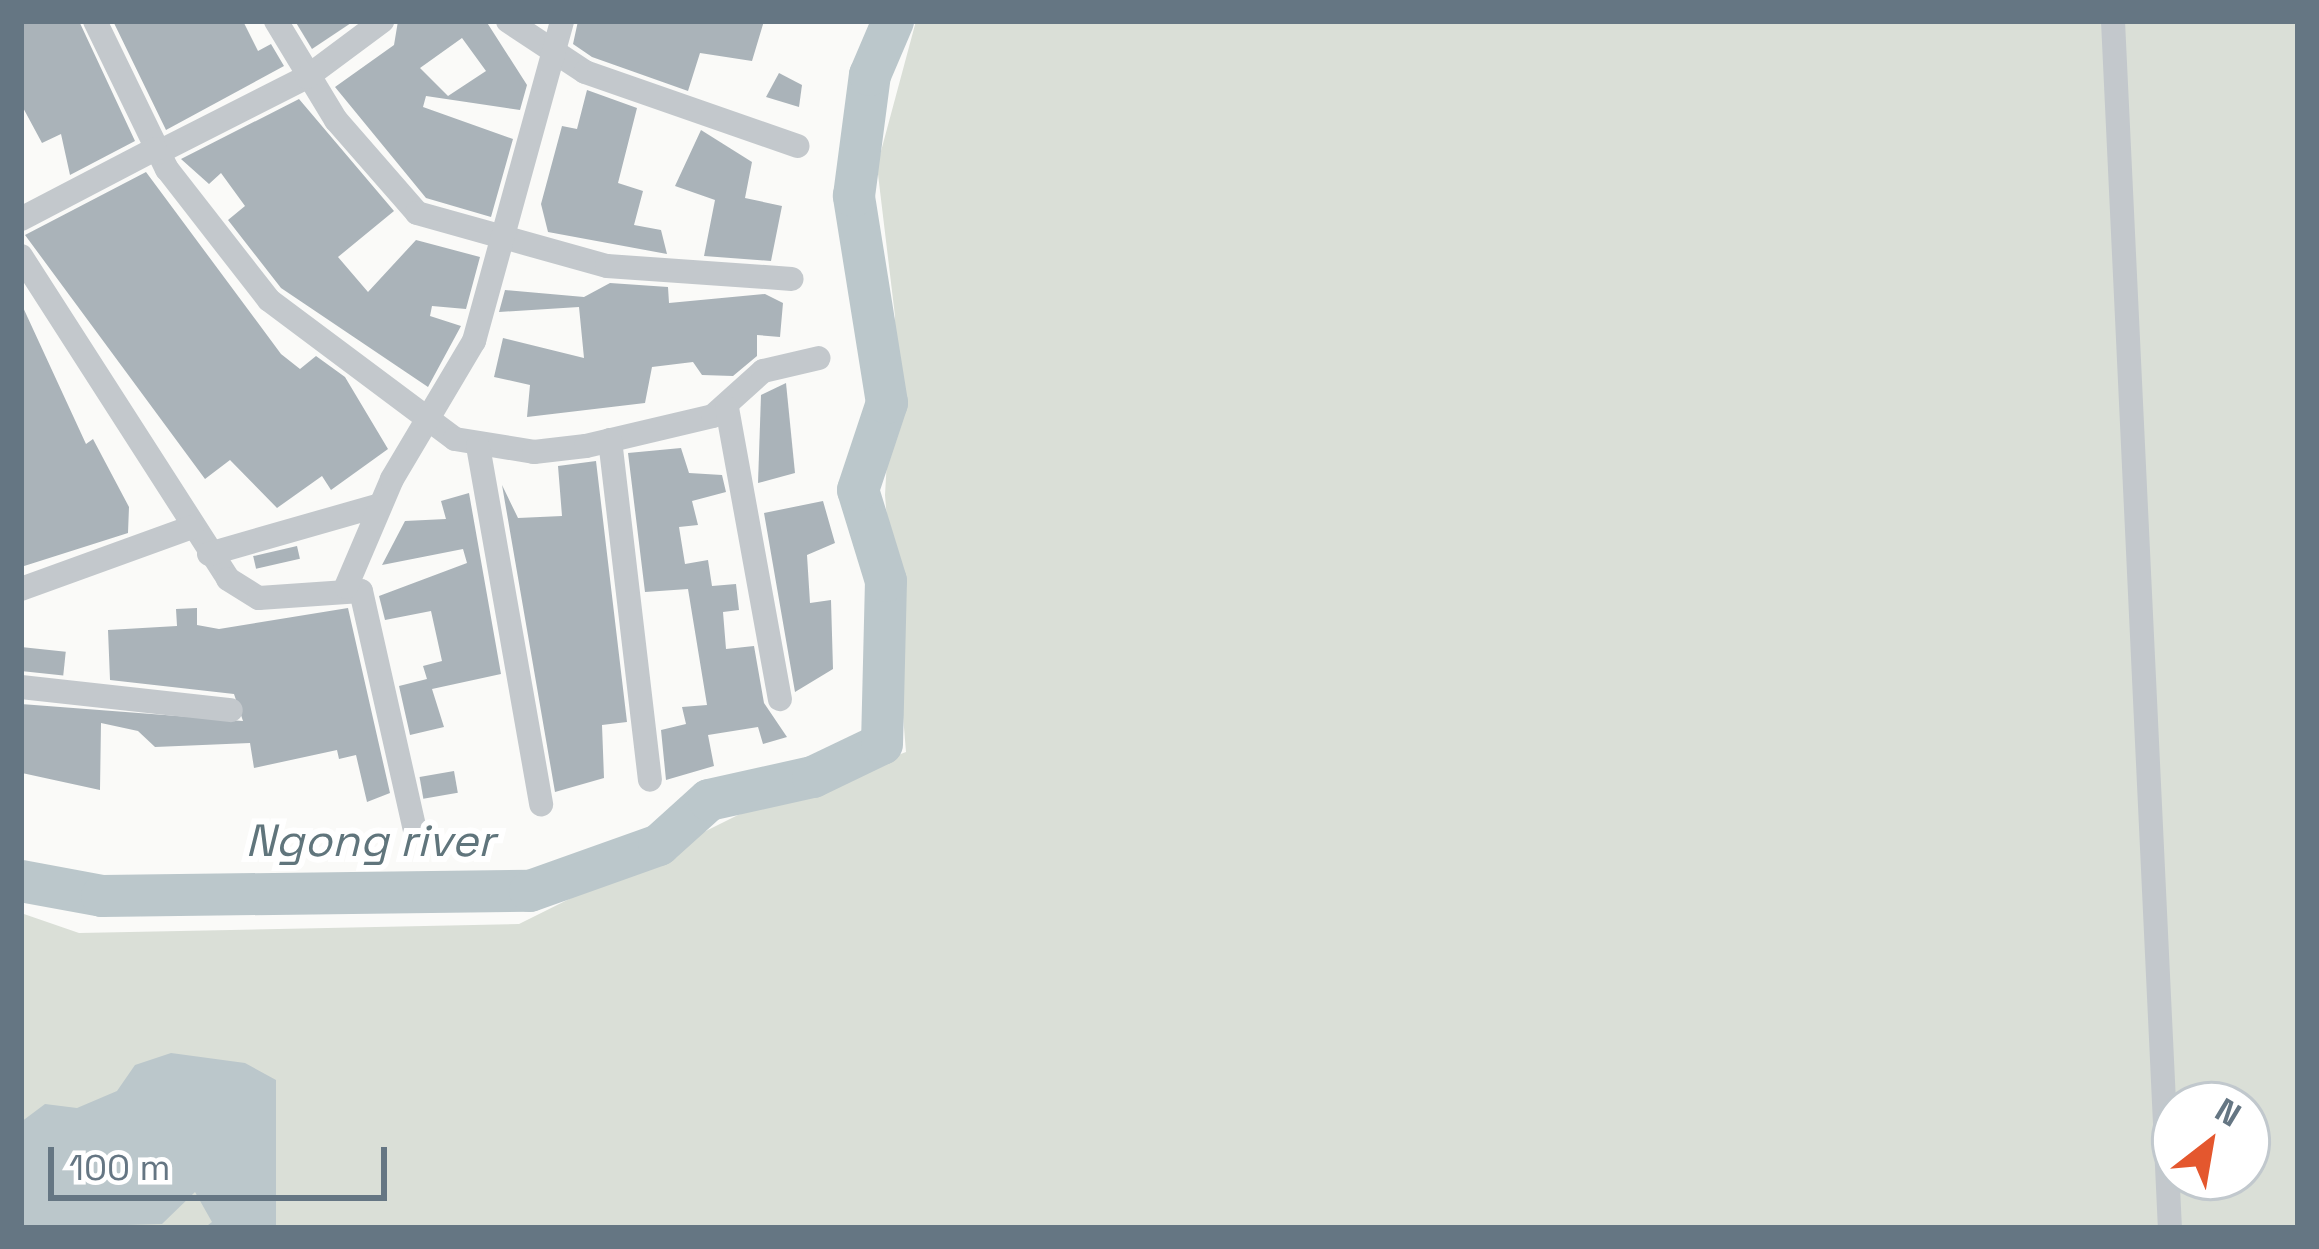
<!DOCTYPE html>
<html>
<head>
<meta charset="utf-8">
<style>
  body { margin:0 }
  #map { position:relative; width:2319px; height:1249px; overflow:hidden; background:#fafaf8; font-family:"Space Grotesk",sans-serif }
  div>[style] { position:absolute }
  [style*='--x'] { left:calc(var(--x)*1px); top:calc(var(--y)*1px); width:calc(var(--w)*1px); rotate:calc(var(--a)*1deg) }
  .green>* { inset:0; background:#dadfd7 }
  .water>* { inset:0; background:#bbc7cb }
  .river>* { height:42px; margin:-21px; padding:0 21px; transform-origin:21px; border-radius:21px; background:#bbc7cb }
  .building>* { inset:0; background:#aab3b9; transform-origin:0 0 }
  .minor>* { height:24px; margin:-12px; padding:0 12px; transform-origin:12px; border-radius:12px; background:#c3c8cc }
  span { translate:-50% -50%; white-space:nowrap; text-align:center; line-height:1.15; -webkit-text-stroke:12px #fff; paint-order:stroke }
  .water-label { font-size:45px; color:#60757c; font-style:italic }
  .frame { position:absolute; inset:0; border:24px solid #657683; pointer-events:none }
  .north { position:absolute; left:2151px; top:1081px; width:120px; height:120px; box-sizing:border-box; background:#fff; border:3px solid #c1c8cd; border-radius:50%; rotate:31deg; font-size:33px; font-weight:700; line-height:48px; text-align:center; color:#657683 }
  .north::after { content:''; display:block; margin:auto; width:42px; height:54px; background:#e4572e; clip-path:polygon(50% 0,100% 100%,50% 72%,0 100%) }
  .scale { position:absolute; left:48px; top:1147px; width:339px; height:54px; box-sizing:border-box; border:6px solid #657683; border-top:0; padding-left:15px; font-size:36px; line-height:42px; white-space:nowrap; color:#657683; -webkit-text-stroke:9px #fff; paint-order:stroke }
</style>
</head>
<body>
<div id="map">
  <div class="green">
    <div style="clip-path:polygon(evenodd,916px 21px,2298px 21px,2298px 1228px,21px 1228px,21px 913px,79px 933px,519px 924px,738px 815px,906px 752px,885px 495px,895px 316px,877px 166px,916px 21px,2175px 1105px,2247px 1105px,2247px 1177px,2175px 1177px,2175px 1105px)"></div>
  </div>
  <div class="water">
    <div style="clip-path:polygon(171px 1053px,245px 1063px,276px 1080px,276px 1228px,204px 1228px,212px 1222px,195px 1192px,162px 1224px,21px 1228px,21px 1122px,45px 1104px,77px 1108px,117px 1091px,135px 1065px)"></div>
  </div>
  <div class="river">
    <div style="--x:21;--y:881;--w:82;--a:10.5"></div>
    <div style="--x:102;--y:896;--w:428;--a:-0.7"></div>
    <div style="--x:530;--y:891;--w:137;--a:-19.6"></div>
    <div style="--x:659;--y:845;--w:67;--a:-42"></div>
    <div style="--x:709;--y:800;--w:107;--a:-12.5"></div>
    <div style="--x:813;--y:777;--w:76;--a:-25.6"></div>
    <div style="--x:882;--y:744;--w:163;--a:-88.6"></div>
    <div style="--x:886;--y:581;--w:95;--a:-107.1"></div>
    <div style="--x:858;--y:490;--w:92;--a:-71.6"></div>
    <div style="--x:887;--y:403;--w:210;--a:-99.1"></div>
    <div style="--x:854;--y:196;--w:122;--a:-82.5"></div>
    <div style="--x:870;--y:75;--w:59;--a:-66.9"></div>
  </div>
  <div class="building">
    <div style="clip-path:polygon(21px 21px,79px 21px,135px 141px,70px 175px,61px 134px,42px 143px,21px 104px)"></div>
    <div style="clip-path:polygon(113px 21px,243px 21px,258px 51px,271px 44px,284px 66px,166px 130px)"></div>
    <div style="clip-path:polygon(295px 21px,354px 21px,312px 49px)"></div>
    <div style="clip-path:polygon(evenodd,398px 21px,486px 21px,527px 85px,520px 110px,426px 96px,423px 107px,513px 139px,491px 217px,426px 198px,335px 87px,394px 45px,398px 21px,462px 38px,486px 71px,448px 96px,420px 68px,462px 38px)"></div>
    <div style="clip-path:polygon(578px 21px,764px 21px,752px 61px,700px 53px,688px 91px,592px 57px,573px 44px)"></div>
    <div style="clip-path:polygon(779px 73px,802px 85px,799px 107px,766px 97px)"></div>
    <div style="clip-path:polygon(587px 90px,637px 108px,618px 183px,643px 191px,634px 225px,661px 230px,667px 254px,548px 232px,541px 204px,562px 126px,577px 129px)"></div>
    <div style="clip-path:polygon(299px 99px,394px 211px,338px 257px,368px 292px,416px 240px,480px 257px,466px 309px,432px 306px,430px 316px,461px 326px,428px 387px,281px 288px,228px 220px,245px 206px,221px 173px,209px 184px,181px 159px)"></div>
    <div style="clip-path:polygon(701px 130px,752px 162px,745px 198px,782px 206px,771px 261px,704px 256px,715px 200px,675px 186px)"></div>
    <div style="clip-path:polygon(146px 172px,281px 354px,300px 369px,316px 356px,345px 377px,388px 449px,331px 490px,322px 476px,277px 508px,230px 460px,205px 479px,25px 235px)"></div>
    <div style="clip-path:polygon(610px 283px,668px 287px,669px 303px,765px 294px,783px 303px,780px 337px,757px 335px,757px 356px,733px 376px,702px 375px,693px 362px,652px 367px,645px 403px,527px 417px,530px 385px,494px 377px,503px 338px,584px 358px,579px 307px,499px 312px,505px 290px,584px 297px)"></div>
    <div style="clip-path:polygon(21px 303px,86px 444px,93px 439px,129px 507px,128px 533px,21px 567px)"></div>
    <div style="clip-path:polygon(786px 383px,795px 473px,758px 483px,761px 395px)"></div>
    <div style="clip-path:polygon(681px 448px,689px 473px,722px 475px,726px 492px,692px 501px,698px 525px,679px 527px,685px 564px,708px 560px,712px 586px,736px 584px,739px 610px,723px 612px,726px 649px,754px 646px,764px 703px,787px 737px,763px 744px,758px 727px,708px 735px,714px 766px,666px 780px,661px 730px,686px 724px,682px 707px,707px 705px,688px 589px,645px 592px,628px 453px)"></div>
    <div style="clip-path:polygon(596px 461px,627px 722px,602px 725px,604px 778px,555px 792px,502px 485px,518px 518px,562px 516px,558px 466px)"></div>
    <div style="clip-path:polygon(469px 493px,501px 674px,432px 689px,444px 727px,410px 735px,399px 686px,427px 679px,423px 666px,442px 661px,431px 611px,385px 620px,379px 596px,467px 563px,463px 549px,382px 565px,405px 521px,446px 519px,441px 501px)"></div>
    <div style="clip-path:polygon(823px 501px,835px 543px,807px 555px,810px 603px,831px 600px,833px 669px,795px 692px,764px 513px)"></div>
    <div style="left:297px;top:546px;width:13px;height:45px;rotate:77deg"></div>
    <div style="clip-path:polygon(197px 608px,197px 625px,219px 629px,348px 608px,390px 793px,367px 802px,356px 755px,339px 759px,337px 750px,254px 768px,250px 743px,155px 747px,138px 731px,101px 723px,100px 790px,22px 773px,21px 704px,243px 721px,234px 694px,110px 680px,108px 630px,177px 626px,176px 609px)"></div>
    <div style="left:21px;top:647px;width:45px;height:24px;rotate:6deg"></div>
    <div style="left:454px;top:771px;width:22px;height:35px;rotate:80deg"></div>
  </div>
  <div class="minor">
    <div style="--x:95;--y:21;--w:165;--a:64.1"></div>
    <div style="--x:167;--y:169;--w:166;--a:52.1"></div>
    <div style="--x:269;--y:300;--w:232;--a:36.8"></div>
    <div style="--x:455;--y:439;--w:80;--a:9.3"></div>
    <div style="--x:534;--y:452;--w:52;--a:-6.6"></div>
    <div style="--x:586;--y:446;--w:130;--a:-13.3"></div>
    <div style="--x:713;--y:416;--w:67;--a:-42"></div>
    <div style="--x:763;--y:371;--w:57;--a:-13.1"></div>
    <div style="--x:276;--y:21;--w:116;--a:58.8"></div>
    <div style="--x:336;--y:120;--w:123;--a:48.9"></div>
    <div style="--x:417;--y:213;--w:197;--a:15.6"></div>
    <div style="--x:607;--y:266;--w:185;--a:4"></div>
    <div style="--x:508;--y:21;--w:92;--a:33.5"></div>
    <div style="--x:585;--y:72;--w:225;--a:19.2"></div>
    <div style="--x:2113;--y:21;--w:1208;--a:87.3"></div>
    <div style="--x:157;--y:153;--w:168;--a:-26.9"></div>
    <div style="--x:307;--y:77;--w:94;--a:-36.7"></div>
    <div style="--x:21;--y:219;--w:151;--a:-27.6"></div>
    <div style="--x:21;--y:256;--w:384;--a:57.3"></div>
    <div style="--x:228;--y:579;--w:36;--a:32"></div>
    <div style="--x:259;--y:598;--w:102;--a:-3.9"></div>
    <div style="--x:361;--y:591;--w:246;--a:77.3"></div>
    <div style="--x:727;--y:408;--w:296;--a:79.7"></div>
    <div style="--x:610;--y:440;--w:342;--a:83.3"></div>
    <div style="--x:478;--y:446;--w:364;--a:80"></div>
    <div style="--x:209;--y:554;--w:178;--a:-16"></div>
    <div style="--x:346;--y:587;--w:117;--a:-66.9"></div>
    <div style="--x:392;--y:479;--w:161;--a:-59.3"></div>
    <div style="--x:474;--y:341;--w:332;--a:-74.6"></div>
    <div style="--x:21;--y:589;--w:182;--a:-19.9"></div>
    <div style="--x:21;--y:687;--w:211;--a:6.3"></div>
  </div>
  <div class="water-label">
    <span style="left:370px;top:841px">Ngong river</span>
  </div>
  <div class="frame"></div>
  <div class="north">N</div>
  <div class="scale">100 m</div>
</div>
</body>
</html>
